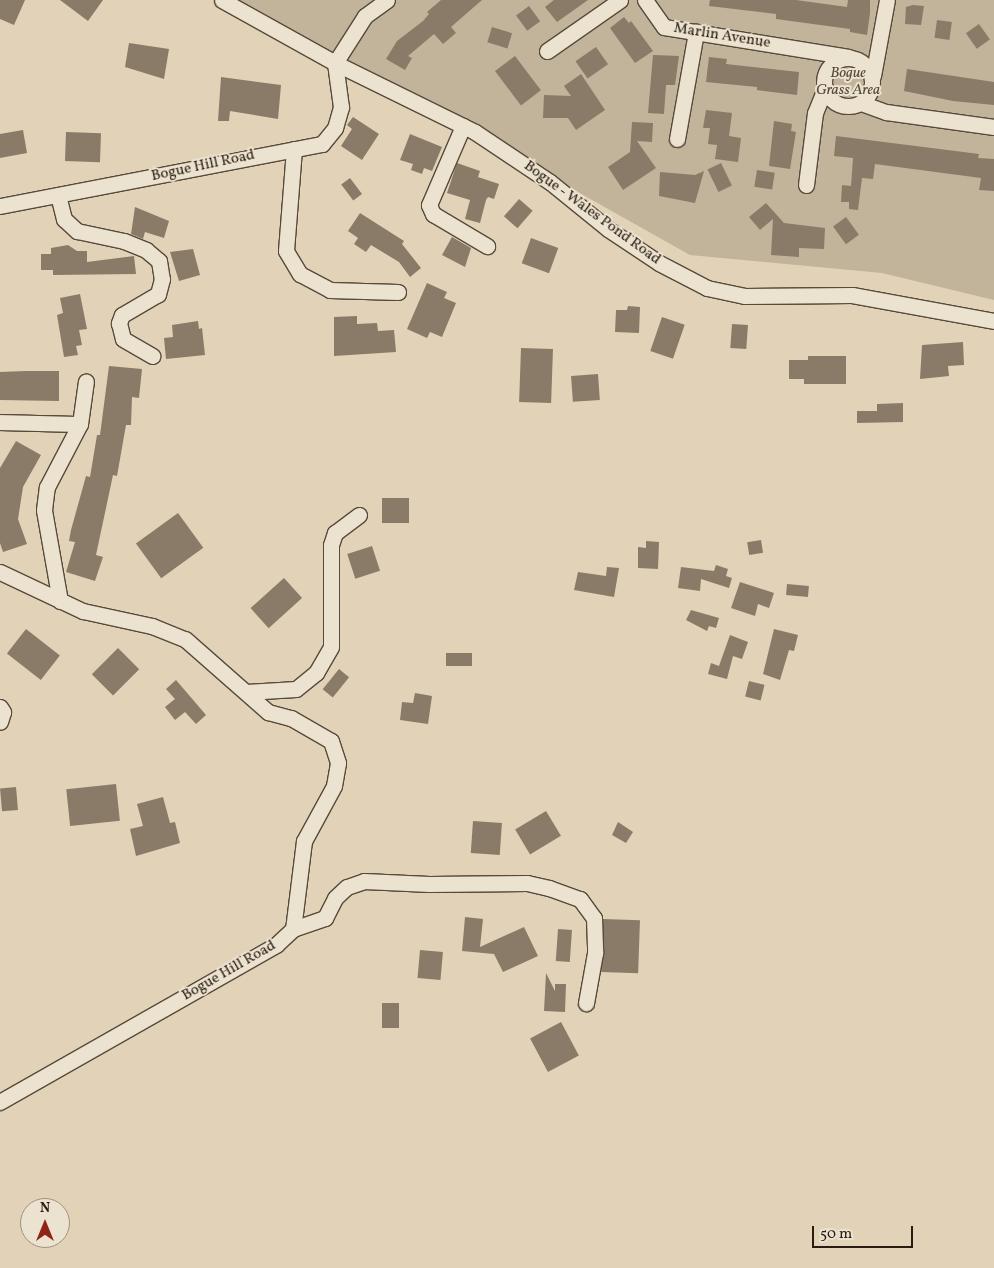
<!DOCTYPE html>
<html>
<head>
<meta charset="utf-8">
<style>
  body { margin:0 }
  #map { position:relative; width:994px; height:1268px; overflow:hidden; background:#e2d2b7; font-family:Vollkorn,serif }
  div>[style] { position:absolute }
  [style*='--x'] { left:calc(var(--x)*1px); top:calc(var(--y)*1px); width:calc(var(--w)*1px); rotate:calc(var(--a)*1deg) }
  .green>* { inset:0; background:#c2b39b }
  .building>* { inset:0; background:#897b67; transform-origin:0 0 }
  .roads { filter:drop-shadow(1px 0 #564a3a) drop-shadow(-1px 0 #564a3a) drop-shadow(0 1px #564a3a) drop-shadow(0 -1px #564a3a) }
  .minor>* { height:15px; margin:-7.5px; padding:0 7.5px; transform-origin:7.5px; border-radius:7.5px; background:#ece2d0 }
  .minor>.ring { margin:-7.5px; padding:0; box-sizing:content-box; background:none; border:15px solid #ece2d0; border-radius:50% }
  span { translate:-50% -50%; white-space:nowrap; text-align:center; line-height:1.15; -webkit-text-stroke:4px #ece2d0; paint-order:stroke }
  .street-label { font-size:15px; color:#281c10 }
  .park-label { font-size:15px; color:#56493a; font-style:italic }
  .north { position:absolute; left:20px; top:1198px; width:50px; height:50px; box-sizing:border-box; background:#ece2d0; border:1px solid #9e9383; border-radius:50%; rotate:0deg; font-size:14px; font-weight:700; line-height:20px; text-align:center; color:#281c10 }
  .north::after { content:''; display:block; margin:auto; width:18px; height:22px; background:#8f2418; clip-path:polygon(50% 0,100% 100%,50% 72%,0 100%) }
  .scale { position:absolute; left:812px; top:1226px; width:101px; height:22px; box-sizing:border-box; border:2px solid #281c10; border-top:0; padding-left:6px; font-size:15px; line-height:18px; white-space:nowrap; color:#281c10; -webkit-text-stroke:4px #ece2d0; paint-order:stroke }
</style>
</head>
<body>
<div id="map">
  <div class="green">
    <div style="clip-path:polygon(236px 0,994px 0,994px 300px,882px 273px,690px 255px)"></div>
  </div>
  <div class="building">
    <div style="clip-path:polygon(0 0,25px 0,14px 25px,0 19px)"></div>
    <div style="clip-path:polygon(60px 0,103px 0,88px 21px)"></div>
    <div style="clip-path:polygon(441px 0,482px 0,451px 27px,456px 33px,443px 44px,434px 34px,408px 56px,412px 58px,405px 70px,386px 59px,397px 41px,423px 21px,429px 14px,427px 12px)"></div>
    <div style="clip-path:polygon(554px 0,588px 0,557px 22px,545px 7px)"></div>
    <div style="clip-path:polygon(710px 0,796px 0,847px 7px,848px 0,870px 0,870px 13px,867px 35px,850px 32px,850px 29px,776px 19px,776px 14px,709px 6px)"></div>
    <div style="clip-path:polygon(913px 5px,924px 6px,921px 25px,905px 24px,906px 7px)"></div>
    <div style="left:529px;top:6px;width:19px;height:16px;rotate:54deg"></div>
    <div style="clip-path:polygon(624px 17px,629px 23px,631px 21px,653px 51px,635px 63px,610px 28px)"></div>
    <div style="left:937px;top:20px;width:15px;height:18px;rotate:8deg"></div>
    <div style="left:979px;top:24px;width:19px;height:16px;rotate:55deg"></div>
    <div style="left:492px;top:27px;width:21px;height:16px;rotate:17deg"></div>
    <div style="clip-path:polygon(129px 43px,169px 49px,164px 79px,125px 67px)"></div>
    <div style="left:596px;top:47px;width:21px;height:25px;rotate:55deg"></div>
    <div style="clip-path:polygon(653px 55px,679px 56px,675px 85px,666px 85px,664px 114px,648px 113px)"></div>
    <div style="left:515px;top:56px;width:43px;height:25px;rotate:53deg"></div>
    <div style="clip-path:polygon(709px 57px,727px 59px,726px 64px,799px 72px,797px 95px,757px 90px,757px 87px,706px 82px)"></div>
    <div style="clip-path:polygon(907px 69px,994px 82px,994px 105px,953px 101px,904px 91px)"></div>
    <div style="clip-path:polygon(581px 74px,605px 110px,576px 130px,568px 118px,543px 118px,544px 95px,571px 96px,564px 86px)"></div>
    <div style="clip-path:polygon(221px 77px,281px 85px,278px 119px,230px 111px,229px 121px,218px 121px)"></div>
    <div style="clip-path:polygon(706px 110px,732px 113px,729px 136px,741px 138px,738px 162px,715px 159px,717px 145px,708px 144px,710px 128px,703px 128px)"></div>
    <div style="clip-path:polygon(353px 117px,379px 134px,362px 160px,341px 146px,352px 129px,347px 125px)"></div>
    <div style="clip-path:polygon(774px 121px,792px 124px,791px 131px,796px 132px,790px 169px,769px 166px)"></div>
    <div style="clip-path:polygon(632px 122px,653px 123px,652px 142px,637px 141px,656px 168px,623px 190px,608px 167px,630px 152px)"></div>
    <div style="clip-path:polygon(23px 130px,27px 153px,0 158px,0 134px)"></div>
    <div style="left:66px;top:132px;width:35px;height:29px;rotate:2deg"></div>
    <div style="clip-path:polygon(410px 134px,442px 147px,432px 171px,424px 168px,422px 174px,411px 170px,413px 164px,400px 160px)"></div>
    <div style="clip-path:polygon(836px 136px,979px 154px,978px 158px,994px 159px,994px 191px,979px 190px,981px 178px,875px 164px,873px 179px,862px 178px,858px 210px,849px 209px,849px 202px,841px 202px,842px 185px,851px 186px,853px 158px,834px 156px)"></div>
    <div style="clip-path:polygon(457px 163px,480px 171px,478px 177px,499px 184px,494px 199px,488px 197px,486px 200px,480px 223px,465px 219px,470px 200px,447px 193px)"></div>
    <div style="left:721px;top:163px;width:25px;height:15px;rotate:64deg"></div>
    <div style="left:757px;top:170px;width:18px;height:17px;rotate:9deg"></div>
    <div style="clip-path:polygon(704px 171px,695px 203px,659px 196px,660px 172px,695px 175px)"></div>
    <div style="left:350px;top:178px;width:20px;height:11px;rotate:53deg"></div>
    <div style="left:519px;top:199px;width:18px;height:23px;rotate:41deg"></div>
    <div style="clip-path:polygon(766px 203px,784px 223px,825px 228px,824px 249px,799px 248px,799px 257px,771px 255px,773px 219px,760px 230px,749px 217px)"></div>
    <div style="clip-path:polygon(135px 207px,169px 221px,164px 238px,145px 232px,143px 239px,131px 234px)"></div>
    <div style="clip-path:polygon(360px 213px,404px 241px,402px 244px,421px 268px,410px 277px,399px 262px,371px 245px,366px 252px,354px 244px,358px 238px,348px 231px)"></div>
    <div style="left:846px;top:217px;width:22px;height:16px;rotate:54deg"></div>
    <div style="clip-path:polygon(452px 237px,471px 248px,465px 267px,442px 255px)"></div>
    <div style="left:531px;top:238px;width:29px;height:27px;rotate:20deg"></div>
    <div style="clip-path:polygon(68px 245px,77px 251px,87px 251px,87px 262px,134px 256px,136px 274px,53px 275px,53px 270px,41px 270px,41px 254px,51px 254px,51px 248px)"></div>
    <div style="clip-path:polygon(193px 249px,200px 275px,179px 281px,170px 252px)"></div>
    <div style="clip-path:polygon(427px 283px,447px 292px,444px 298px,456px 303px,442px 337px,430px 332px,427px 338px,407px 329px)"></div>
    <div style="clip-path:polygon(80px 294px,87px 329px,79px 330px,82px 345px,76px 346px,78px 355px,64px 357px,57px 315px,63px 313px,60px 298px)"></div>
    <div style="clip-path:polygon(628px 306px,640px 307px,639px 333px,615px 332px,616px 310px,627px 310px)"></div>
    <div style="clip-path:polygon(357px 316px,357px 324px,377px 323px,378px 331px,394px 330px,396px 352px,334px 356px,334px 317px)"></div>
    <div style="left:662px;top:317px;width:24px;height:36px;rotate:19deg"></div>
    <div style="clip-path:polygon(198px 321px,199px 329px,202px 328px,205px 355px,166px 359px,164px 338px,173px 337px,172px 325px)"></div>
    <div style="left:732px;top:324px;width:16px;height:24px;rotate:4deg"></div>
    <div style="clip-path:polygon(963px 342px,964px 365px,948px 366px,949px 376px,920px 379px,922px 345px)"></div>
    <div style="left:521px;top:348px;width:32px;height:54px;rotate:2deg"></div>
    <div style="clip-path:polygon(808px 356px,846px 356px,846px 384px,804px 384px,804px 379px,789px 379px,789px 360px,808px 360px)"></div>
    <div style="clip-path:polygon(109px 366px,142px 369px,139px 398px,132px 397px,131px 425px,126px 425px,117px 476px,113px 475px,96px 555px,103px 557px,95px 581px,66px 572px,75px 542px,69px 541px,71px 530px,86px 476px,90px 477px,97px 435px,100px 435px)"></div>
    <div style="clip-path:polygon(26px 371px,59px 371px,59px 401px,0 400px,0 372px)"></div>
    <div style="left:598px;top:374px;width:26px;height:27px;rotate:86deg"></div>
    <div style="clip-path:polygon(903px 403px,903px 422px,857px 423px,857px 411px,877px 411px,877px 404px)"></div>
    <div style="clip-path:polygon(16px 441px,41px 455px,23px 487px,18px 519px,27px 544px,3px 552px,0 543px,0 468px)"></div>
    <div style="left:382px;top:498px;width:27px;height:25px"></div>
    <div style="left:178px;top:513px;width:43px;height:52px;rotate:54deg"></div>
    <div style="left:761px;top:540px;width:13px;height:14px;rotate:81deg"></div>
    <div style="clip-path:polygon(646px 541px,659px 542px,658px 569px,638px 568px,638px 547px,646px 548px)"></div>
    <div style="left:372px;top:546px;width:26px;height:26px;rotate:72deg"></div>
    <div style="clip-path:polygon(716px 565px,728px 569px,726px 576px,732px 578px,729px 588px,701px 579px,700px 591px,678px 588px,681px 567px,714px 571px)"></div>
    <div style="clip-path:polygon(607px 567px,619px 568px,614px 597px,574px 590px,578px 572px,606px 576px)"></div>
    <div style="left:284px;top:578px;width:27px;height:45px;rotate:48deg"></div>
    <div style="clip-path:polygon(740px 582px,774px 593px,769px 608px,758px 604px,755px 616px,731px 608px)"></div>
    <div style="left:787px;top:584px;width:22px;height:11px;rotate:5deg"></div>
    <div style="clip-path:polygon(691px 610px,719px 618px,716px 628px,709px 626px,707px 631px,686px 620px)"></div>
    <div style="left:26px;top:629px;width:43px;height:31px;rotate:38deg"></div>
    <div style="clip-path:polygon(774px 629px,798px 635px,794px 651px,789px 650px,780px 680px,763px 674px)"></div>
    <div style="clip-path:polygon(730px 635px,748px 642px,742px 659px,733px 656px,727px 679px,708px 674px,711px 663px,719px 666px)"></div>
    <div style="left:118px;top:648px;width:30px;height:37px;rotate:45deg"></div>
    <div style="left:446px;top:653px;width:26px;height:13px"></div>
    <div style="left:339px;top:669px;width:13px;height:26px;rotate:39deg"></div>
    <div style="clip-path:polygon(176px 680px,206px 715px,196px 724px,185px 712px,175px 720px,165px 707px,175px 699px,166px 689px)"></div>
    <div style="left:749px;top:681px;width:16px;height:16px;rotate:14deg"></div>
    <div style="clip-path:polygon(415px 693px,432px 696px,428px 724px,400px 720px,402px 702px,413px 703px)"></div>
    <div style="left:116px;top:784px;width:37px;height:50px;rotate:84deg"></div>
    <div style="left:16px;top:787px;width:23px;height:16px;rotate:85deg"></div>
    <div style="clip-path:polygon(163px 797px,170px 823px,175px 822px,180px 843px,136px 856px,130px 829px,143px 826px,137px 804px)"></div>
    <div style="left:546px;top:811px;width:29px;height:36px;rotate:59deg"></div>
    <div style="left:473px;top:821px;width:29px;height:32px;rotate:4deg"></div>
    <div style="clip-path:polygon(618px 822px,633px 832px,626px 843px,612px 835px)"></div>
    <div style="clip-path:polygon(465px 917px,483px 919px,480px 947px,524px 927px,538px 956px,503px 972px,494px 954px,462px 951px)"></div>
    <div style="left:603px;top:919px;width:37px;height:53px;rotate:2deg"></div>
    <div style="left:558px;top:929px;width:14px;height:32px;rotate:4deg"></div>
    <div style="left:420px;top:950px;width:23px;height:28px;rotate:5deg"></div>
    <div style="clip-path:polygon(546px 973px,555px 991px,555px 984px,566px 984px,565px 1012px,544px 1011px)"></div>
    <div style="left:382px;top:1003px;width:17px;height:25px"></div>
    <div style="left:561px;top:1022px;width:38px;height:35px;rotate:62deg"></div>
  </div>
  <div class="roads">
    <div class="minor">
      <div style="--x:222;--y:0;--w:129;--a:29.1"></div>
      <div style="--x:335;--y:63;--w:156;--a:26.2"></div>
      <div style="--x:475;--y:132;--w:90;--a:33.7"></div>
      <div style="--x:550;--y:182;--w:75;--a:39"></div>
      <div style="--x:608;--y:229;--w:61;--a:33.7"></div>
      <div style="--x:659;--y:263;--w:54;--a:27.5"></div>
      <div style="--x:707;--y:288;--w:38;--a:12"></div>
      <div style="--x:744;--y:296;--w:108;--a:-0.5"></div>
      <div style="--x:852;--y:295;--w:144;--a:10.4"></div>
      <div style="--x:645;--y:0;--w:33;--a:55"></div>
      <div style="--x:664;--y:27;--w:187;--a:9.2"></div>
      <div style="--x:547;--y:51;--w:89;--a:-34.9"></div>
      <div class="ring" style="left:824px;top:58px;width:33px;height:33px"></div>
      <div style="--x:335;--y:63;--w:56;--a:-57.4"></div>
      <div style="--x:365;--y:16;--w:27;--a:-36"></div>
      <div style="--x:873;--y:76;--w:77;--a:-79.6"></div>
      <div style="--x:861;--y:103;--w:27;--a:20"></div>
      <div style="--x:886;--y:112;--w:109;--a:7.9"></div>
      <div style="--x:463;--y:126;--w:86;--a:113.3"></div>
      <div style="--x:429;--y:205;--w:10;--a:66"></div>
      <div style="--x:433;--y:214;--w:63;--a:30.7"></div>
      <div style="--x:677;--y:139;--w:109;--a:-79.9"></div>
      <div style="--x:294;--y:149;--w:102;--a:94.5"></div>
      <div style="--x:286;--y:251;--w:27;--a:59"></div>
      <div style="--x:300;--y:274;--w:34;--a:28"></div>
      <div style="--x:330;--y:290;--w:68;--a:1.7"></div>
      <div style="--x:806;--y:185;--w:73;--a:-82.9"></div>
      <div style="--x:815;--y:113;--w:27;--a:-68"></div>
      <div style="--x:58;--y:195;--w:25;--a:76"></div>
      <div style="--x:64;--y:219;--w:18;--a:43"></div>
      <div style="--x:77;--y:231;--w:48;--a:12"></div>
      <div style="--x:124;--y:241;--w:24;--a:22"></div>
      <div style="--x:146;--y:250;--w:17;--a:40"></div>
      <div style="--x:159;--y:261;--w:18;--a:81"></div>
      <div style="--x:162;--y:279;--w:16;--a:105"></div>
      <div style="--x:158;--y:294;--w:42;--a:149.7"></div>
      <div style="--x:122;--y:315;--w:9;--a:111"></div>
      <div style="--x:119;--y:323;--w:16;--a:76"></div>
      <div style="--x:123;--y:339;--w:34;--a:30"></div>
      <div style="--x:0;--y:206;--w:328;--a:-10.9"></div>
      <div style="--x:322;--y:144;--w:21;--a:-51"></div>
      <div style="--x:335;--y:128;--w:22;--a:-74"></div>
      <div style="--x:341;--y:107;--w:44;--a:-97.8"></div>
      <div style="--x:0;--y:422;--w:80;--a:1.4"></div>
      <div style="--x:0;--y:572;--w:92;--a:25.2"></div>
      <div style="--x:83;--y:611;--w:71;--a:12.3"></div>
      <div style="--x:152;--y:626;--w:35;--a:22"></div>
      <div style="--x:185;--y:639;--w:111;--a:41.3"></div>
      <div style="--x:268;--y:712;--w:24;--a:15"></div>
      <div style="--x:291;--y:718;--w:46;--a:29.9"></div>
      <div style="--x:331;--y:741;--w:23;--a:72"></div>
      <div style="--x:338;--y:763;--w:23;--a:100"></div>
      <div style="--x:334;--y:786;--w:63;--a:118.6"></div>
      <div style="--x:304;--y:841;--w:89;--a:97.1"></div>
      <div style="--x:293;--y:929;--w:23;--a:137"></div>
      <div style="--x:276;--y:945;--w:318;--a:150.4"></div>
      <div style="--x:60;--y:601;--w:92;--a:-100"></div>
      <div style="--x:44;--y:510;--w:23;--a:-83"></div>
      <div style="--x:47;--y:487;--w:71;--a:-62.4"></div>
      <div style="--x:80;--y:424;--w:43;--a:-82.1"></div>
      <div style="--x:246;--y:692;--w:50;--a:-3.4"></div>
      <div style="--x:296;--y:689;--w:26;--a:-39"></div>
      <div style="--x:316;--y:673;--w:30;--a:-60"></div>
      <div style="--x:331;--y:647;--w:102;--a:-90"></div>
      <div style="--x:331;--y:545;--w:13;--a:-72"></div>
      <div style="--x:335;--y:533;--w:30;--a:-37"></div>
      <div style="--x:0;--y:707;--w:6;--a:59"></div>
      <div style="--x:3;--y:712;--w:10;--a:107"></div>
      <div style="--x:293;--y:929;--w:34;--a:-19"></div>
      <div style="--x:325;--y:918;--w:22;--a:-63"></div>
      <div style="--x:335;--y:898;--w:16;--a:-43"></div>
      <div style="--x:347;--y:887;--w:18;--a:-19"></div>
      <div style="--x:364;--y:881;--w:65;--a:2.6"></div>
      <div style="--x:429;--y:884;--w:98;--a:-0.6"></div>
      <div style="--x:527;--y:883;--w:23;--a:13"></div>
      <div style="--x:549;--y:888;--w:33;--a:20"></div>
      <div style="--x:580;--y:899;--w:24;--a:54"></div>
      <div style="--x:594;--y:918;--w:35;--a:88"></div>
      <div style="--x:595;--y:953;--w:51;--a:100.2"></div>
    </div>
  </div>
  <div class="street-label">
    <span style="left:722px;top:36px;rotate:9deg">Marlin Avenue</span>
    <span style="left:203px;top:166px;rotate:-12deg">Bogue Hill Road</span>
    <span style="left:592px;top:213px;rotate:36deg">Bogue - Wales Pond Road</span>
    <span style="left:229px;top:971px;rotate:-30deg">Bogue Hill Road</span>
  </div>
  <div class="park-label">
    <span style="left:848px;top:82px">Bogue<br>Grass Area</span>
  </div>
  <div class="north">N</div>
  <div class="scale">50 m</div>
</div>
</body>
</html>
